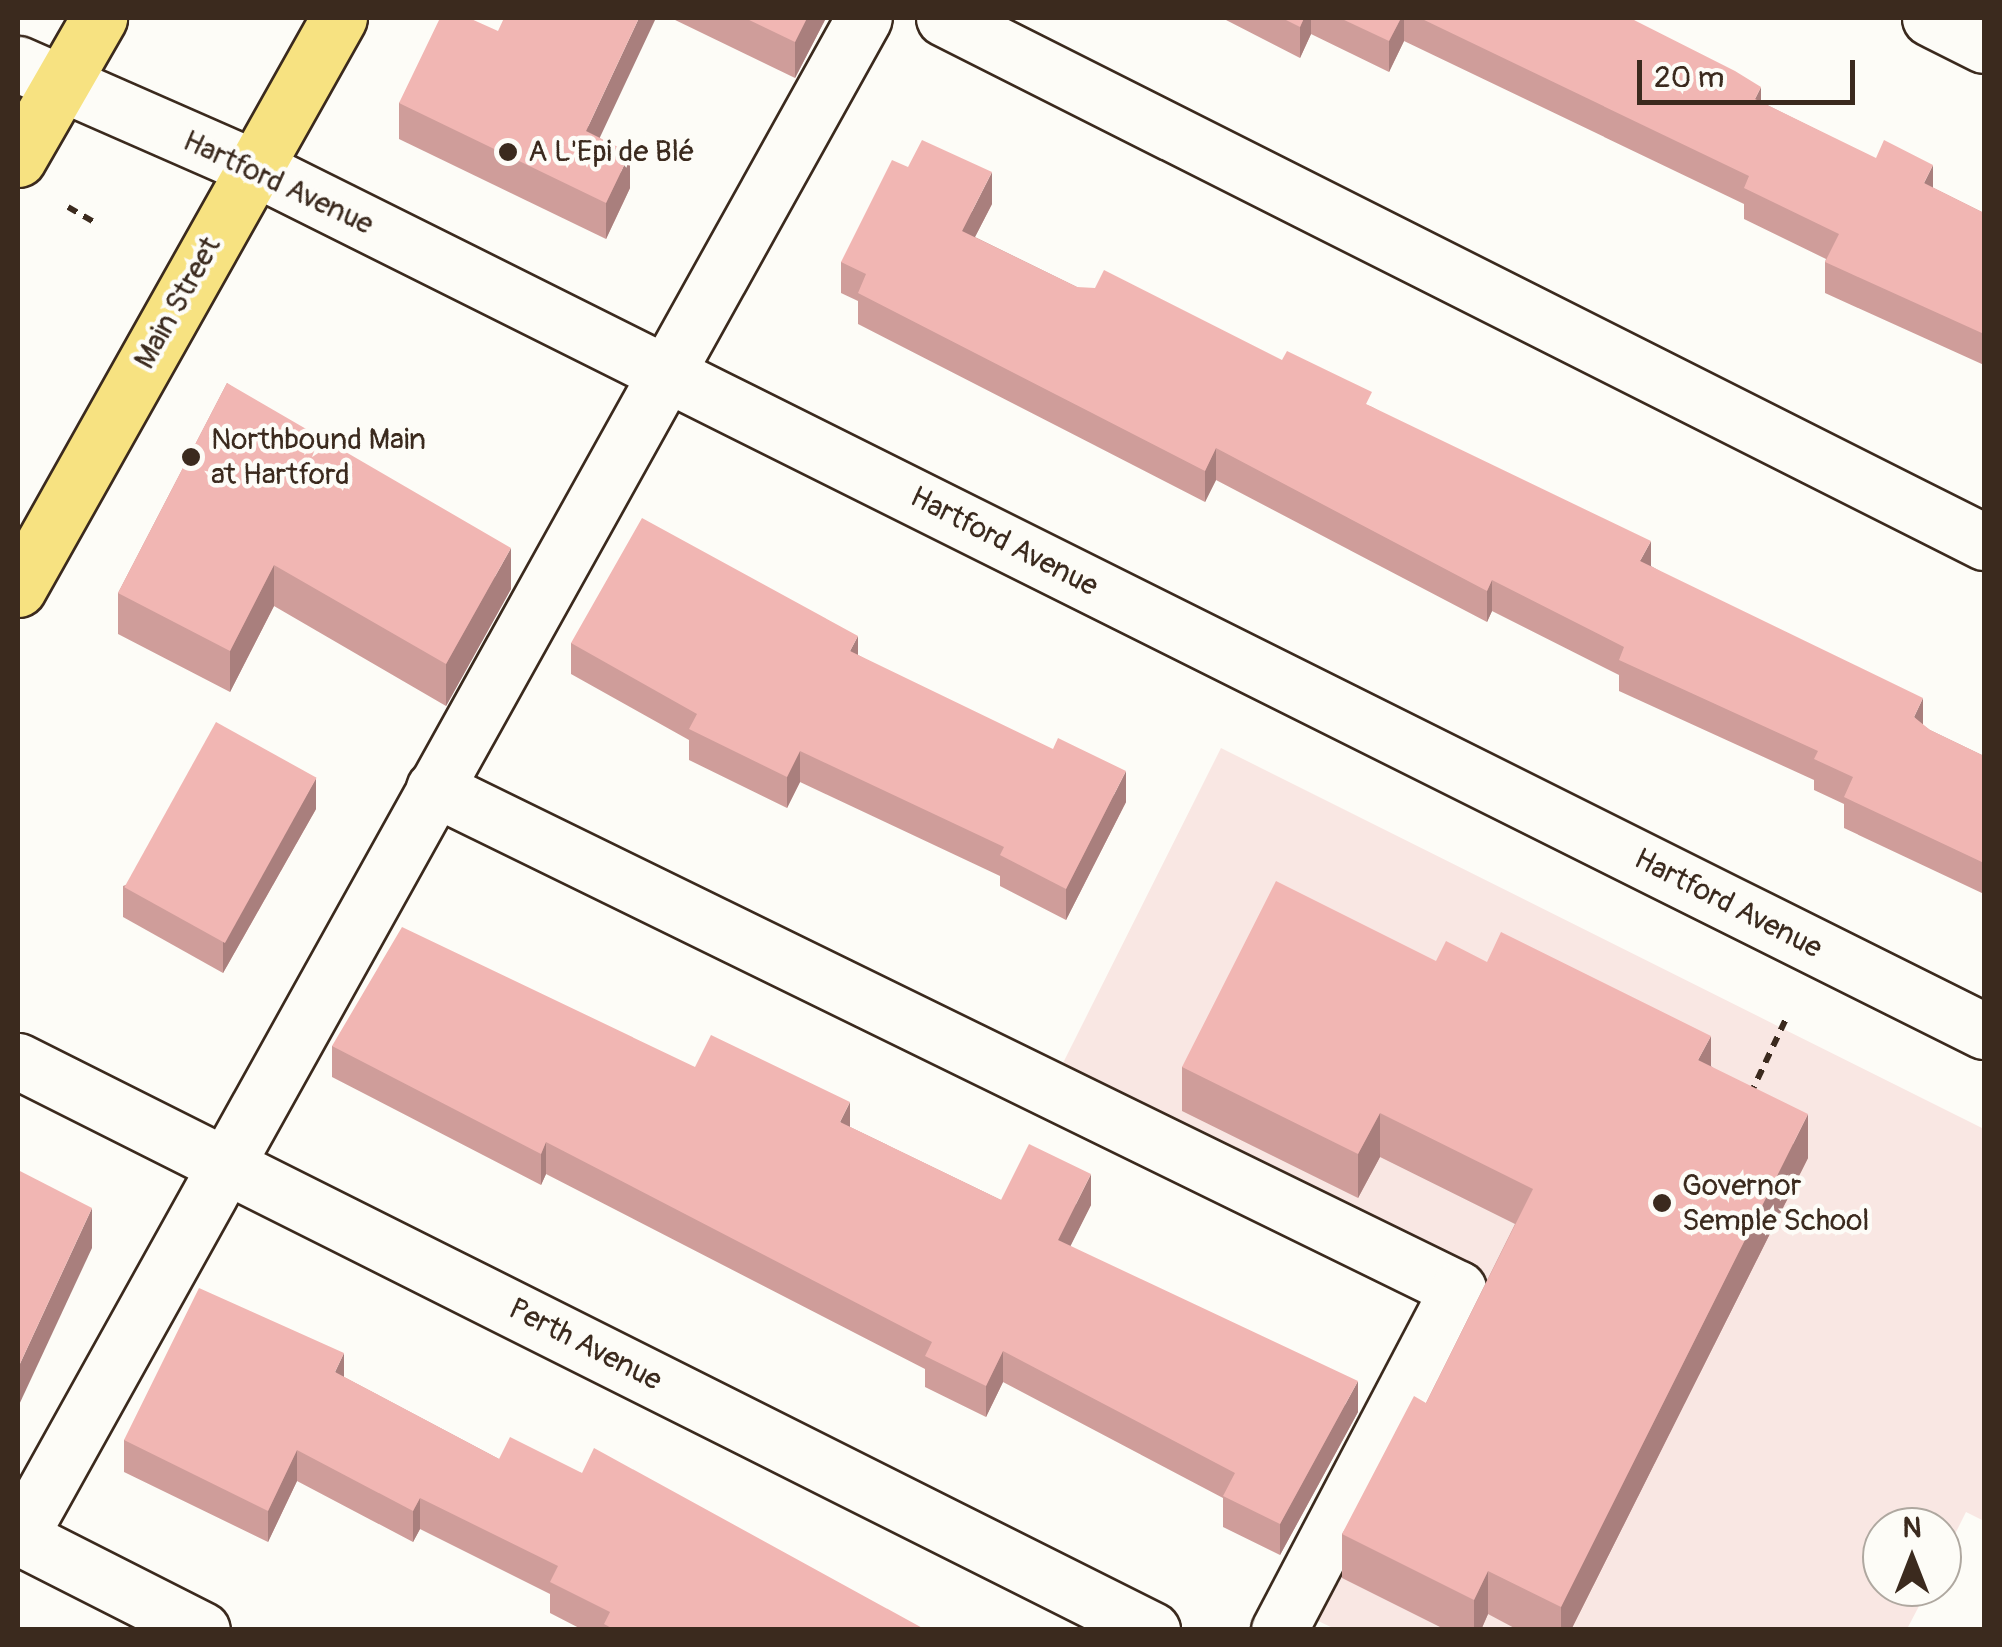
<!DOCTYPE html>
<html>
<head>
<meta charset="utf-8">
<style>
  body { margin:0 }
  #map { position:relative; width:2002px; height:1647px; overflow:hidden; background:#fdfcf7; font-family:Pangolin,sans-serif }
  div>[style] { position:absolute }
  [style*='--x'] { left:calc(var(--x)*1px); top:calc(var(--y)*1px); width:calc(var(--w)*1px); rotate:calc(var(--a)*1deg) }
  .built>* { inset:0; background:#f9e7e3 }
  .path>* { height:6px; margin-top:-3px; transform-origin:0; background:repeating-linear-gradient(90deg,#3b2a1e 0 10px,transparent 0 18px) }
  .roads { filter:drop-shadow(2px 0 #3b2a1e) drop-shadow(-2px 0 #3b2a1e) drop-shadow(0 2px #3b2a1e) drop-shadow(0 -2px #3b2a1e) }
  .minor>* { height:55px; margin:-27.5px; padding:0 27.5px; transform-origin:27.5px; border-radius:27.5px; background:#fdfcf7 }
  .major>* { height:55px; margin:-27.5px; padding:0 27.5px; transform-origin:27.5px; border-radius:27.5px; background:#f7e281 }
  .wall>* { inset:0; background:#cf9d9a }
  .shaded-wall>* { inset:0; background:#a97f7d }
  .building>* { inset:0; background:#f1b6b3; transform-origin:0 0 }
  .dots>* { width:28px; height:28px; translate:-50% -50%; box-sizing:border-box; border:5px solid #fdfcf7; border-radius:50% }
  span { translate:-50% -50%; white-space:nowrap; text-align:center; line-height:1.15; -webkit-text-stroke:9px #fdfcf7; paint-order:stroke }
  .poi-label { font-size:30px; color:#3b2a1e }
  .left { translate:0 -50%; text-align:left }
  .street-label { font-size:30px; color:#3b2a1e }
  .frame { position:absolute; inset:0; border:20px solid #3b2a1e; pointer-events:none }
  .north { position:absolute; left:1862px; top:1507px; width:100px; height:100px; box-sizing:border-box; background:#fdfcf7; border:2px solid #afa8a0; border-radius:50%; rotate:0deg; font-size:28px; font-weight:700; line-height:40px; text-align:center; color:#3b2a1e }
  .north::after { content:''; display:block; margin:auto; width:35px; height:45px; background:#3b2a1e; clip-path:polygon(50% 0,100% 100%,50% 72%,0 100%) }
  .scale { position:absolute; left:1637px; top:60px; width:218px; height:45px; box-sizing:border-box; border:5px solid #3b2a1e; border-top:0; padding-left:12px; font-size:30px; line-height:35px; white-space:nowrap; color:#3b2a1e; -webkit-text-stroke:8px #fdfcf7; paint-order:stroke }
</style>
</head>
<body>
<div id="map">
  <div class="built">
    <div style="clip-path:polygon(1221px 748px,1984px 1129px,1984px 1521px,1966px 1512px,1942px 1560px,1942px 1527px,1882px 1527px,1882px 1587px,1929px 1587px,1907px 1629px,1335px 1629px,1314px 1619px,1486px 1277px,1062px 1065px)"></div>
  </div>
  <div class="path">
    <div style="--x:68;--y:207;--w:30;--a:30"></div>
    <div style="--x:1750;--y:1095;--w:84;--a:-64.7"></div>
  </div>
  <div class="roads">
    <div class="minor">
      <div style="--x:944;--y:18;--w:1165;--a:26.74"></div>
      <div style="--x:1930;--y:18;--w:60;--a:26.6"></div>
      <div style="--x:18;--y:64;--w:259;--a:23.7"></div>
      <div style="--x:255;--y:168;--w:1932;--a:26.53"></div>
      <div style="--x:434;--y:788;--w:1140;--a:26.07"></div>
      <div style="--x:1458;--y:1289;--w:385;--a:117.7"></div>
      <div style="--x:18;--y:1061;--w:1269;--a:26.65"></div>
      <div style="--x:19;--y:1537;--w:205;--a:26.9"></div>
      <div style="--x:18;--y:1539;--w:1740;--a:-60.92"></div>
    </div>
    <div class="major">
      <div style="--x:18;--y:159;--w:163;--a:-60.1"></div>
      <div style="--x:18;--y:589;--w:655;--a:-60.66"></div>
    </div>
  </div>
  <div class="wall">
    <div style="clip-path:polygon(671px 18px,826px 18px,795px 78px)"></div>
    <div style="clip-path:polygon(1226px 18px,1630px 18px,1761px 102px,1984px 213px,1984px 365px,1825px 293px,1825px 262px,1826px 259px,1744px 219px,1744px 204px,1404px 41px,1389px 72px,1311px 34px,1300px 58px,1226px 20px)"></div>
    <div style="clip-path:polygon(498px 31px,600px 138px,630px 188px,606px 239px,399px 139px,399px 103px)"></div>
    <div style="clip-path:polygon(992px 204px,975px 237px,1077px 287px,1372px 407px,1651px 566px,1923px 725px,1930px 730px,1984px 756px,1984px 894px,1844px 828px,1844px 804px,1814px 790px,1814px 780px,1619px 691px,1619px 675px,1492px 611px,1487px 622px,1216px 480px,1205px 502px,858px 324px,858px 301px,841px 293px,841px 262px)"></div>
    <div style="clip-path:polygon(227px 383px,511px 589px,446px 706px,274px 606px,230px 692px,118px 634px,118px 593px)"></div>
    <div style="clip-path:polygon(571px 643px,858px 655px,1126px 802px,1066px 920px,1000px 886px,1000px 876px,800px 782px,787px 808px,689px 760px,689px 740px,571px 674px)"></div>
    <div style="clip-path:polygon(316px 809px,223px 973px,123px 917px,123px 886px)"></div>
    <div style="clip-path:polygon(1436px 961px,1487px 962px,1711px 1066px,1808px 1158px,1571px 1630px,1518px 1630px,1488px 1614px,1481px 1630px,1446px 1630px,1342px 1578px,1342px 1534px,1426px 1403px,1515px 1224px,1380px 1157px,1358px 1198px,1182px 1111px,1182px 1067px)"></div>
    <div style="clip-path:polygon(332px 1046px,695px 1067px,850px 1127px,1001px 1200px,1091px 1205px,1070px 1246px,1358px 1412px,1280px 1555px,1223px 1527px,1223px 1498px,1003px 1382px,986px 1417px,925px 1387px,925px 1369px,546px 1174px,541px 1185px,332px 1077px)"></div>
    <div style="clip-path:polygon(344px 1377px,499px 1459px,582px 1473px,926px 1630px,583px 1630px,550px 1613px,550px 1594px,420px 1529px,413px 1542px,297px 1481px,268px 1542px,124px 1472px,124px 1440px)"></div>
  </div>
  <div class="shaded-wall">
    <div style="clip-path:polygon(639px 18px,656px 18px,586px 167px,586px 131px)"></div>
    <div style="clip-path:polygon(807px 18px,826px 18px,795px 78px,795px 42px)"></div>
    <div style="clip-path:polygon(1304px 18px,1311px 18px,1311px 34px,1300px 58px,1300px 27px)"></div>
    <div style="clip-path:polygon(1401px 18px,1404px 18px,1404px 41px,1389px 72px,1389px 41px)"></div>
    <div style="clip-path:polygon(1761px 87px,1761px 118px,1755px 99px)"></div>
    <div style="clip-path:polygon(630px 153px,630px 188px,606px 239px,606px 203px)"></div>
    <div style="clip-path:polygon(1933px 165px,1933px 196px,1924px 183px)"></div>
    <div style="clip-path:polygon(992px 172px,992px 204px,962px 262px,962px 231px)"></div>
    <div style="clip-path:polygon(1216px 448px,1216px 480px,1205px 502px,1205px 471px)"></div>
    <div style="clip-path:polygon(1651px 541px,1651px 572px,1640px 561px)"></div>
    <div style="clip-path:polygon(511px 548px,511px 589px,446px 706px,446px 664px)"></div>
    <div style="clip-path:polygon(274px 565px,274px 606px,230px 692px,230px 651px)"></div>
    <div style="clip-path:polygon(1492px 580px,1492px 611px,1487px 622px,1487px 591px)"></div>
    <div style="clip-path:polygon(858px 636px,858px 667px,850px 651px)"></div>
    <div style="clip-path:polygon(1923px 698px,1923px 729px,1914px 717px)"></div>
    <div style="clip-path:polygon(800px 751px,800px 782px,787px 808px,787px 777px)"></div>
    <div style="clip-path:polygon(1126px 771px,1126px 802px,1066px 920px,1066px 889px)"></div>
    <div style="clip-path:polygon(316px 778px,316px 809px,223px 973px,223px 942px)"></div>
    <div style="clip-path:polygon(1711px 1036px,1711px 1079px,1698px 1060px)"></div>
    <div style="clip-path:polygon(850px 1102px,850px 1133px,840px 1122px)"></div>
    <div style="clip-path:polygon(1380px 1113px,1380px 1157px,1358px 1198px,1358px 1154px)"></div>
    <div style="clip-path:polygon(1808px 1114px,1808px 1158px,1571px 1630px,1561px 1630px,1561px 1607px)"></div>
    <div style="clip-path:polygon(546px 1142px,546px 1174px,541px 1185px,541px 1154px)"></div>
    <div style="clip-path:polygon(1091px 1174px,1091px 1205px,1058px 1271px,1058px 1240px)"></div>
    <div style="clip-path:polygon(92px 1208px,92px 1248px,18px 1407px,18px 1368px)"></div>
    <div style="clip-path:polygon(1003px 1351px,1003px 1382px,986px 1417px,986px 1386px)"></div>
    <div style="clip-path:polygon(344px 1353px,344px 1384px,335px 1372px)"></div>
    <div style="clip-path:polygon(1358px 1381px,1358px 1412px,1280px 1555px,1280px 1524px)"></div>
    <div style="clip-path:polygon(297px 1450px,297px 1481px,268px 1542px,268px 1511px)"></div>
    <div style="clip-path:polygon(420px 1498px,420px 1529px,413px 1542px,413px 1511px)"></div>
    <div style="clip-path:polygon(1488px 1571px,1488px 1614px,1481px 1630px,1474px 1630px,1474px 1600px)"></div>
  </div>
  <div class="building">
    <div style="clip-path:polygon(440px 18px,469px 18px,498px 31px,504px 18px,639px 18px,586px 131px,630px 153px,606px 203px,399px 103px)"></div>
    <div style="clip-path:polygon(745px 18px,807px 18px,795px 42px)"></div>
    <div style="clip-path:polygon(1282px 18px,1304px 18px,1300px 27px)"></div>
    <div style="clip-path:polygon(1340px 18px,1401px 18px,1389px 41px)"></div>
    <div style="clip-path:polygon(1420px 18px,1630px 18px,1735px 71px,1761px 87px,1755px 99px,1876px 158px,1884px 140px,1933px 165px,1924px 183px,1984px 213px,1984px 334px,1825px 262px,1839px 234px,1744px 188px,1749px 176px)"></div>
    <div style="clip-path:polygon(922px 140px,992px 172px,962px 231px,1077px 287px,1095px 288px,1104px 270px,1282px 360px,1287px 351px,1372px 392px,1366px 404px,1651px 541px,1640px 561px,1923px 698px,1914px 717px,1930px 730px,1984px 756px,1984px 863px,1844px 797px,1853px 777px,1814px 759px,1818px 751px,1619px 660px,1624px 647px,1492px 580px,1487px 591px,1216px 448px,1205px 471px,858px 293px,866px 274px,841px 262px,892px 160px,908px 167px)"></div>
    <div style="clip-path:polygon(227px 383px,511px 548px,446px 664px,274px 565px,230px 651px,118px 593px)"></div>
    <div style="clip-path:polygon(642px 518px,858px 636px,850px 651px,1053px 749px,1058px 738px,1126px 771px,1066px 889px,1000px 855px,1004px 847px,800px 751px,787px 777px,689px 729px,697px 714px,571px 643px)"></div>
    <div style="left:216px;top:722px;width:115px;height:189px;rotate:29deg"></div>
    <div style="clip-path:polygon(1276px 881px,1436px 961px,1446px 941px,1487px 962px,1501px 932px,1711px 1036px,1698px 1060px,1808px 1114px,1561px 1607px,1488px 1571px,1474px 1600px,1342px 1534px,1414px 1396px,1426px 1403px,1533px 1189px,1380px 1113px,1358px 1154px,1182px 1067px)"></div>
    <div style="clip-path:polygon(402px 927px,695px 1067px,711px 1035px,850px 1102px,840px 1122px,1001px 1200px,1029px 1144px,1091px 1174px,1058px 1240px,1358px 1381px,1280px 1524px,1223px 1496px,1235px 1473px,1003px 1351px,986px 1386px,925px 1356px,932px 1342px,546px 1142px,541px 1154px,332px 1046px)"></div>
    <div style="clip-path:polygon(18px 1170px,92px 1208px,18px 1368px)"></div>
    <div style="clip-path:polygon(199px 1288px,344px 1353px,335px 1372px,499px 1459px,510px 1437px,582px 1473px,594px 1448px,926px 1630px,615px 1630px,604px 1624px,610px 1612px,550px 1582px,558px 1566px,420px 1498px,413px 1511px,297px 1450px,268px 1511px,124px 1440px)"></div>
  </div>
  <div class="dots">
    <div style="left:508px;top:152px;background:#3b2a1e"></div>
    <div style="left:191px;top:457px;background:#3b2a1e"></div>
    <div style="left:1662px;top:1203px;background:#3b2a1e"></div>
  </div>
  <div class="poi-label">
    <span class="left" style="left:528px;top:152px">A L'Epi de Blé</span>
    <span class="left" style="left:211px;top:457px">Northbound Main<br>at Hartford</span>
    <span class="left" style="left:1682px;top:1203px">Governor<br>Semple School</span>
  </div>
  <div class="street-label">
    <span style="left:278px;top:183px;rotate:25deg">Hartford Avenue</span>
    <span style="left:178px;top:303px;rotate:-61deg">Main Street</span>
    <span style="left:1004px;top:542px;rotate:27deg">Hartford Avenue</span>
    <span style="left:1728px;top:904px;rotate:27deg">Hartford Avenue</span>
    <span style="left:585px;top:1345px;rotate:27deg">Perth Avenue</span>
  </div>
  <div class="frame"></div>
  <div class="north">N</div>
  <div class="scale">20 m</div>
</div>
</body>
</html>
